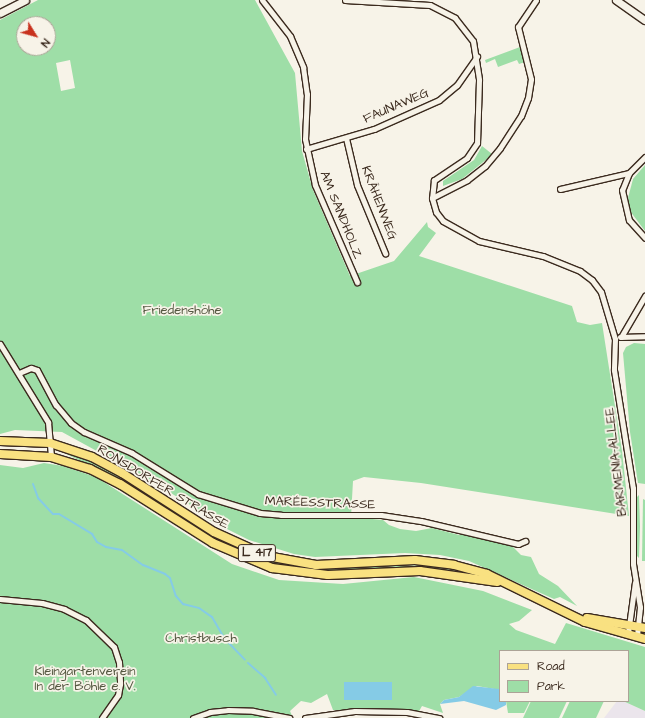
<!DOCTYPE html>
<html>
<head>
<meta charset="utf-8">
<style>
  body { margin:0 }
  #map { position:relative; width:645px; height:718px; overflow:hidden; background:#f7f3e8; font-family:"Architects Daughter",sans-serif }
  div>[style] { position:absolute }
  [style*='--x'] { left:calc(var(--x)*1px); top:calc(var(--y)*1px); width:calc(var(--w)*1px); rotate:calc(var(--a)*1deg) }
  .built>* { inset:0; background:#ebe5ec }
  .green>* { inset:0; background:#9edea7 }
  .water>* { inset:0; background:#85cbe6; transform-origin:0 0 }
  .stream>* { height:2px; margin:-1px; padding:0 1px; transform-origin:1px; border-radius:1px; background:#85cbe6 }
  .roads { filter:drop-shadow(1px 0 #3b2a1e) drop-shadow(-1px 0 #3b2a1e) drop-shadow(0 1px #3b2a1e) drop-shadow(0 -1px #3b2a1e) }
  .street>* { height:5px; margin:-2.5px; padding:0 2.5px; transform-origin:2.5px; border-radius:2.5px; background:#f7f3e8 }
  .secondary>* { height:7px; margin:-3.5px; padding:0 3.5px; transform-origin:3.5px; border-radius:3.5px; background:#f7f3e8 }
  .primary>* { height:8px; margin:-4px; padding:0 4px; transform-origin:4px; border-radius:4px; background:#f9e181 }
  span { translate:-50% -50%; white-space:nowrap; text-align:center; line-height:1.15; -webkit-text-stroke:3.5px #f7f3e8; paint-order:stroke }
  .shield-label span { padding:1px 3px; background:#f7f3e8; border:1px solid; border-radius:3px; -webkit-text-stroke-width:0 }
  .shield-label { font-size:12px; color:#3b2a1e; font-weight:700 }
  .street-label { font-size:13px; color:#3b2a1e }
  .park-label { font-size:13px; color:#545740 }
  .legend { position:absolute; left:499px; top:650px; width:130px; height:52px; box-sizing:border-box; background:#f7f3e8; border:1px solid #aca397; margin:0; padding:5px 7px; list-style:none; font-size:12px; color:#3b2a1e }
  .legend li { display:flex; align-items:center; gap:8px; height:20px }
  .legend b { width:20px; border:1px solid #aca397 }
  .north { position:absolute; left:16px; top:16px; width:40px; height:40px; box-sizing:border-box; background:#f7f3e8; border:1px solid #aca397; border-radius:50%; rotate:127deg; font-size:11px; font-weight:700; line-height:16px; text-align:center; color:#3b2a1e }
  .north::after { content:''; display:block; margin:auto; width:14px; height:18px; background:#c8321e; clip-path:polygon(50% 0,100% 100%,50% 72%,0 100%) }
</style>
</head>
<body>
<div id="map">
  <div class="built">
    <div style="clip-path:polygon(617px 701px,623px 701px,645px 711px,645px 718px,604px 718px)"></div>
  </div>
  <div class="green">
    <div style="clip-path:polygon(evenodd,38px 0,255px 0,295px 73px,302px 151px,313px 190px,350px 276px,394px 261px,427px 222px,428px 227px,436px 233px,419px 256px,572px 306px,577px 322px,590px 325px,602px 323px,622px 451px,629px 516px,421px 483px,364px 477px,353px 481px,351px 517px,383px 520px,389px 525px,400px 529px,416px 531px,432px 528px,459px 535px,469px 533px,513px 547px,521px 555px,531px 557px,539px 574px,558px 586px,577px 606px,560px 597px,554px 599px,469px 561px,440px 555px,405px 553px,315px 557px,294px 554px,249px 540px,207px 519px,205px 514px,148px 479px,62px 432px,15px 430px,0 434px,0 20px,38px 0,24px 24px,48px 24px,48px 48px,24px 48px,24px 24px,38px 0,70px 60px,75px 88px,61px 91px,56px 63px,70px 60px)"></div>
    <div style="clip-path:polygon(520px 47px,525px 62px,519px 64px,517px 60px,498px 67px,495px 59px,486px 63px,485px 60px)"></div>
    <div style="clip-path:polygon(482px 146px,492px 154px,487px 159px,462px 179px,443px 186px,443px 181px,474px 160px)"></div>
    <div style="clip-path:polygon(645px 165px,645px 231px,630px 211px,628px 198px,633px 179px)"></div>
    <div style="clip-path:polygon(634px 343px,645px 344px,645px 484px,638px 483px,630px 432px,623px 353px,626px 347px)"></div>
    <div style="clip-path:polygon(58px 450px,98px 464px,210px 535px,267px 561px,306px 569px,323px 569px,427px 565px,477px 575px,474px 576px,418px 567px,334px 572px,285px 567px,265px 562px,207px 536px,126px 483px)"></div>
    <div style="clip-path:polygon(44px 463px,63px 466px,96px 477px,232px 564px,279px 580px,343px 584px,414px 577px,483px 591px,532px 610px,519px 621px,509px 624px,516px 630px,555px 644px,566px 623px,645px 647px,645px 711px,623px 701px,628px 701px,628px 651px,500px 651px,500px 690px,477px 686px,459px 697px,444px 700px,440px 704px,443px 713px,422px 706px,418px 713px,333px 710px,327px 694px,311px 703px,301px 701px,290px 711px,293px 718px,0 718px,0 465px,23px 468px)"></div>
    <div style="clip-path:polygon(639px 495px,640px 526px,639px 558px,636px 555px,636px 498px)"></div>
    <div style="clip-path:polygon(643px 499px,645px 500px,645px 561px,642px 561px)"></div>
    <div style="clip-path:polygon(506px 701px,530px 701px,524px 713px,508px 713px)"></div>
    <div style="clip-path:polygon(531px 701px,567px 701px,559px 718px,523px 718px)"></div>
    <div style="clip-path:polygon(570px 701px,604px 701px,596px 718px,562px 718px)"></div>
  </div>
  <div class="water">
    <div style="left:344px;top:682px;width:48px;height:18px"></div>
    <div style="clip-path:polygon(473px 686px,499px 689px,500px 701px,506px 701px,506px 705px,496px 710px,464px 701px,440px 704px,444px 700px,459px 697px)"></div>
  </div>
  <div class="stream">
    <div style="--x:33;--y:484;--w:15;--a:70"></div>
    <div style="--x:38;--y:498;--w:22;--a:47"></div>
    <div style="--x:53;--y:514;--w:6;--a:0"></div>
    <div style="--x:59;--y:514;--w:39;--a:31"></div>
    <div style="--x:92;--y:534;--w:9;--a:58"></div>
    <div style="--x:97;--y:542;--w:10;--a:29"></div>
    <div style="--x:106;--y:547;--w:16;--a:11"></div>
    <div style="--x:122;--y:550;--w:26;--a:36"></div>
    <div style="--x:143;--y:565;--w:24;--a:22"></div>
    <div style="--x:165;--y:574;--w:6;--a:39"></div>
    <div style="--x:170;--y:578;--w:19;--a:72"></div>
    <div style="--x:176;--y:596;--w:11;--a:49"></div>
    <div style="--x:183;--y:604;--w:16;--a:14"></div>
    <div style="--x:199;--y:608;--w:16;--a:35"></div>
    <div style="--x:212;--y:617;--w:24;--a:60"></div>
    <div style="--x:224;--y:638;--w:30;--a:46"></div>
    <div style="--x:248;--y:663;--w:23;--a:41"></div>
    <div style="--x:265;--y:678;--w:20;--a:57"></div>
  </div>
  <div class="roads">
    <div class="street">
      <div style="--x:262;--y:0;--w:46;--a:52.1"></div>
      <div style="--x:290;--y:36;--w:34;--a:67"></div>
      <div style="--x:303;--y:67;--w:27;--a:82"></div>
      <div style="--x:307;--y:94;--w:45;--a:92.5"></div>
      <div style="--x:305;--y:139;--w:47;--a:77.7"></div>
      <div style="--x:315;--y:185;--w:106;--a:66.6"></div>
      <div style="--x:345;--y:0;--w:85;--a:3.4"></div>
      <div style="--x:430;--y:5;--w:28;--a:27"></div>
      <div style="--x:455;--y:18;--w:29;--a:52"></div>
      <div style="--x:473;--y:41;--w:39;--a:81"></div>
      <div style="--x:479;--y:80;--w:63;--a:91.8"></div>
      <div style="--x:477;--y:143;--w:18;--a:124"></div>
      <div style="--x:467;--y:158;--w:40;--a:146"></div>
      <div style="--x:434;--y:180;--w:18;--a:96"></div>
      <div style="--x:432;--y:198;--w:15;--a:74"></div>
      <div style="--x:436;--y:212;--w:11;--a:52"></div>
      <div style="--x:443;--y:221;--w:41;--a:29.1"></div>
      <div style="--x:479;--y:241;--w:66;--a:13.2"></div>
      <div style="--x:543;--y:256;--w:40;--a:22"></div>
      <div style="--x:580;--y:271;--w:15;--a:37"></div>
      <div style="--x:592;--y:280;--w:15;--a:53"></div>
      <div style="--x:601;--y:292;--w:49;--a:73.4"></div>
      <div style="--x:615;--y:339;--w:31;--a:92"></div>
      <div style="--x:614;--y:370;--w:120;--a:80.9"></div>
      <div style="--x:633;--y:488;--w:76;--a:90"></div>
      <div style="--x:633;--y:564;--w:44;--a:80.8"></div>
      <div style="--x:640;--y:607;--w:29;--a:96"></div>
      <div style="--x:346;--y:138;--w:48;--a:76.8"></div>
      <div style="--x:357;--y:185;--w:74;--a:67.6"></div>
      <div style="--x:306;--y:149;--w:71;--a:-16.4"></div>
      <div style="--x:374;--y:129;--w:71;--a:-24"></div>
      <div style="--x:439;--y:100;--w:23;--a:-40"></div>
      <div style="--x:457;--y:85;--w:35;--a:-55"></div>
      <div style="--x:645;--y:157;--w:23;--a:135"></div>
      <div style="--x:629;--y:173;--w:18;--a:112"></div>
      <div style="--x:622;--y:190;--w:31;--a:77"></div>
      <div style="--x:629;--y:220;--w:24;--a:48"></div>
      <div style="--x:560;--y:189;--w:71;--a:-13.1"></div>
      <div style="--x:432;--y:198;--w:39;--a:-27"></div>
      <div style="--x:467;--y:180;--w:23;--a:-38"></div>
      <div style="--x:485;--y:166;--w:23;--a:-50"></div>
      <div style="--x:500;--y:148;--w:38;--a:-57"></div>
      <div style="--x:521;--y:116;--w:19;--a:-69"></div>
      <div style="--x:528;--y:98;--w:19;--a:-81"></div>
      <div style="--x:531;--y:79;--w:54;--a:-104"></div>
      <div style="--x:518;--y:27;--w:32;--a:-56"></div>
      <div style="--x:620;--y:337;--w:25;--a:-2"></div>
      <div style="--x:621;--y:337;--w:48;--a:-59.7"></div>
      <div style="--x:0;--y:344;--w:92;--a:58.4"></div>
      <div style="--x:48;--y:422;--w:35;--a:85"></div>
      <div style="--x:19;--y:373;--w:13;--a:-23"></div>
      <div style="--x:31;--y:368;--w:6;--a:18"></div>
      <div style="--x:37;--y:370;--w:40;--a:62"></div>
      <div style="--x:56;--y:405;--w:23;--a:50"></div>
      <div style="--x:71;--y:423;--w:16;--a:35"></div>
      <div style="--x:84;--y:432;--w:52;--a:23.6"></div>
      <div style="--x:132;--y:453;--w:78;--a:31.8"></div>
      <div style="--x:198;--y:494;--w:65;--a:17"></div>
      <div style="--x:260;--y:513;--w:21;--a:5"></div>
      <div style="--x:281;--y:515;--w:100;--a:0"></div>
      <div style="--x:381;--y:515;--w:40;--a:8.5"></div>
      <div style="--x:421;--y:521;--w:100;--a:13.3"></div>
      <div style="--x:518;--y:544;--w:8;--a:-23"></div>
      <div style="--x:0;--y:599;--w:42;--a:5.4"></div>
      <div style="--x:42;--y:603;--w:23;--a:15"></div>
      <div style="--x:64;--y:609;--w:25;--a:27"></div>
      <div style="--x:86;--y:620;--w:39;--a:44"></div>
      <div style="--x:114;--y:647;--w:16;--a:72"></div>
      <div style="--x:119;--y:662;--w:22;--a:87"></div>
      <div style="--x:120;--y:684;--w:11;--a:100"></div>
      <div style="--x:118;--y:695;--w:28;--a:125"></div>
      <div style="--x:628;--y:633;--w:51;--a:-82.2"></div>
      <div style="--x:193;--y:718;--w:18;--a:-19"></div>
      <div style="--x:210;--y:712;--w:18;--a:-6"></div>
      <div style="--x:228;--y:710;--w:25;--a:2"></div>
      <div style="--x:253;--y:711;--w:37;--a:11"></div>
      <div style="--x:305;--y:718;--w:50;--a:-8"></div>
      <div style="--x:355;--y:711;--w:52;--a:1.1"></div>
      <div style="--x:407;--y:712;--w:33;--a:11"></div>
    </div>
    <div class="secondary">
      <div style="--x:616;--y:0;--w:35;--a:35"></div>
      <div style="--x:0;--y:13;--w:28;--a:-27"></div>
    </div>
    <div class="primary">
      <div style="--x:0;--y:441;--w:50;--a:2.3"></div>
      <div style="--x:50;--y:443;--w:44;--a:18.4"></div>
      <div style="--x:92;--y:457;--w:34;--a:28"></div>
      <div style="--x:122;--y:473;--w:109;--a:32.7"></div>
      <div style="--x:214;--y:532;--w:58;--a:24.4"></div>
      <div style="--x:267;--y:556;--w:50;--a:10.4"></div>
      <div style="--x:316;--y:565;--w:99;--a:-2.9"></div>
      <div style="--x:415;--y:560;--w:39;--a:7"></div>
      <div style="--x:454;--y:565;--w:34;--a:15"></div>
      <div style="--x:487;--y:574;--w:109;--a:26.1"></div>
      <div style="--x:585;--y:622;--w:62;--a:15.8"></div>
      <div style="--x:0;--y:454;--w:51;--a:3.4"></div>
      <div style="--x:51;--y:457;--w:41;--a:17.1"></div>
      <div style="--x:90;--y:469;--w:34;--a:27"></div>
      <div style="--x:120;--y:484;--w:110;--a:32.4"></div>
      <div style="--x:213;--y:543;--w:64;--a:23"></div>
      <div style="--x:272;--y:568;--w:56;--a:7.1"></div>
      <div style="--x:328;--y:575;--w:92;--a:-2.5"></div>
      <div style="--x:420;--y:571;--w:78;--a:8.1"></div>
      <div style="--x:587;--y:618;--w:59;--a:9.8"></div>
    </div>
  </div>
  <div class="shield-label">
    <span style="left:257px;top:553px">L 417</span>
  </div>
  <div class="street-label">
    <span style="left:396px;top:106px;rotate:-23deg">FAUNAWEG</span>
    <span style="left:379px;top:203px;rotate:69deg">KRÄHENWEG</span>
    <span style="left:341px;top:215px;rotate:68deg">AM SANDHOLZ</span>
    <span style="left:616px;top:462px;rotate:-97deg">BARMENIA-ALLEE</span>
    <span style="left:163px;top:487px;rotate:31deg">RONSDORFER STRASSE</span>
    <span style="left:320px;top:503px;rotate:2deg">MARÉESSTRASSE</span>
  </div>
  <div class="park-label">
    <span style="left:182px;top:310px">Friedenshöhe</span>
    <span style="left:201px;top:638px">Christbusch</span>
    <span style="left:85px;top:679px">Kleingartenverein<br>In der Böhle e. V.</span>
  </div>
  <ul class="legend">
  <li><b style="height:5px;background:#f9e181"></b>Road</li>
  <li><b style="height:11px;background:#9edea7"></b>Park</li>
  </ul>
  <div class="north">N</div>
</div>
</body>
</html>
